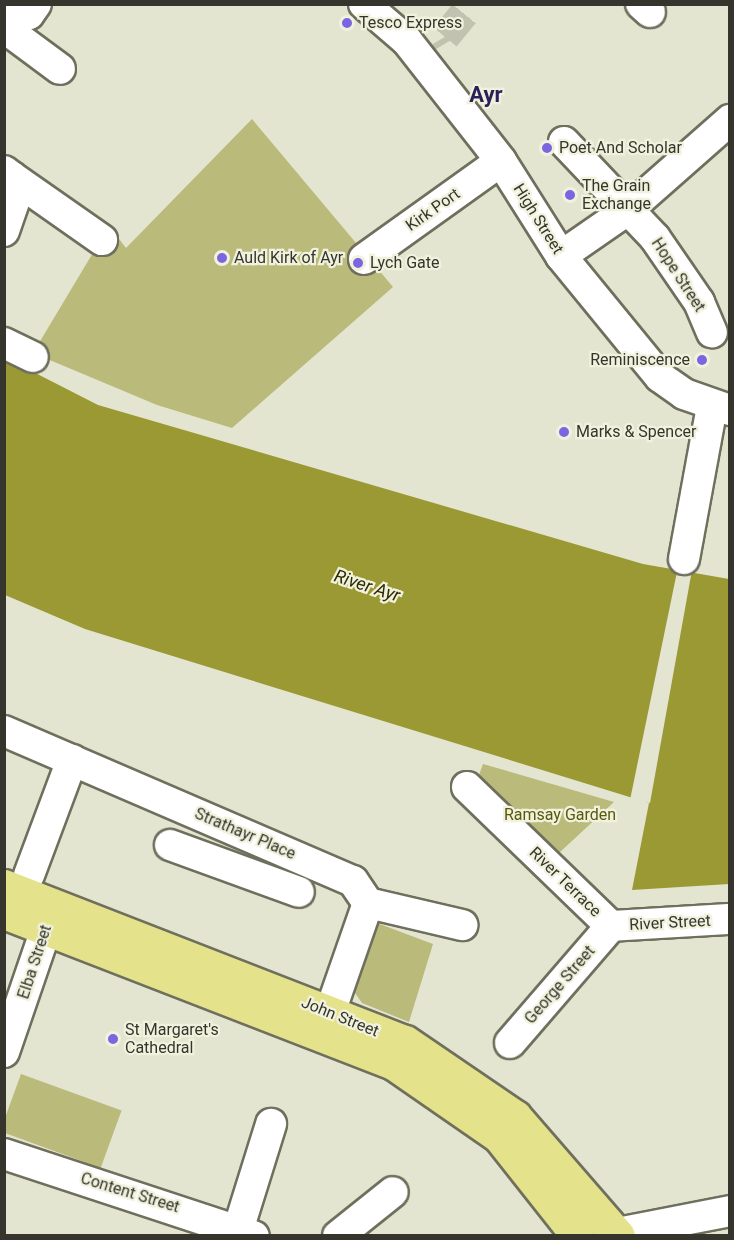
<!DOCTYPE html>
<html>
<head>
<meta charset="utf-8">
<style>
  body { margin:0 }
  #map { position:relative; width:734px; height:1240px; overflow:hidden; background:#e4e5d0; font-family:Roboto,sans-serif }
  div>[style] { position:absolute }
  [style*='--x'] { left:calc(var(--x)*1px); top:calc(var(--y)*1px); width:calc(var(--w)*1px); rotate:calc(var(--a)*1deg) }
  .green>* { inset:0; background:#baba7b; transform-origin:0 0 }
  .water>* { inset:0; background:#9b9933 }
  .pier>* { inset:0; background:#e4e5d0 }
  .minor-tunnel>* { height:30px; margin-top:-15px; transform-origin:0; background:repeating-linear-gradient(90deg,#c1c2af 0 30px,transparent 0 45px) }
  .roads { filter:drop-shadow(2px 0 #6f6f5d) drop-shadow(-2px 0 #6f6f5d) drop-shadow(0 2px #6f6f5d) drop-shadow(0 -2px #6f6f5d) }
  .minor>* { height:30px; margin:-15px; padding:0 15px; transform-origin:15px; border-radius:15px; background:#fff }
  .major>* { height:33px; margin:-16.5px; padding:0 16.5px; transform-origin:16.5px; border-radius:16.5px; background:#e4e28a }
  .dots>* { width:16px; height:16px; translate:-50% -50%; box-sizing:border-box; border:3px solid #f1f2dd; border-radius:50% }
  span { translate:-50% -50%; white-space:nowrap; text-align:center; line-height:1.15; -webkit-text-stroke:4.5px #f1f2dd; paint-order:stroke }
  .poi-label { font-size:16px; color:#35352d }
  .left { translate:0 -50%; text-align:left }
  .right { translate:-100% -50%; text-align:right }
  .street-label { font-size:16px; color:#35352d }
  .park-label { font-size:16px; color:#5a580b }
  .water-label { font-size:18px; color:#2d2c00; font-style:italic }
  .district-label { font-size:22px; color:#2b1f59; font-weight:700 }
  .frame { position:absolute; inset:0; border:6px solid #35352d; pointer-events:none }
</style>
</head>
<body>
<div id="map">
  <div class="green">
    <div style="clip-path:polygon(252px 119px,393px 287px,232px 428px,157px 405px,33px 353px,109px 226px,126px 248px)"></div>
    <div style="clip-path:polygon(483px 764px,614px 802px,559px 853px,479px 775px)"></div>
    <div style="clip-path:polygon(377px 923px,433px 944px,409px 1022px,362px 1003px,355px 993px)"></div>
    <div style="left:21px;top:1074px;width:107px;height:61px;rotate:20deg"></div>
  </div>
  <div class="water">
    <div style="clip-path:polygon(4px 357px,98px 405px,643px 564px,729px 579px,729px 884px,632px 890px,649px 803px,85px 629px,5px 595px)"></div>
  </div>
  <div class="pier">
    <div style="clip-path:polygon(678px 567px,692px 570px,650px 803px,630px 800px)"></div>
  </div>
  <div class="minor-tunnel">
    <div style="--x:448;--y:42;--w:6;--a:-121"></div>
    <div style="--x:445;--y:37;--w:43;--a:-50.7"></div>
  </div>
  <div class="roads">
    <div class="minor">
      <div style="--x:364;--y:4;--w:57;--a:40.7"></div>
      <div style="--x:407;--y:41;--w:152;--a:51.9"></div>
      <div style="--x:501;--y:161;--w:112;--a:57.7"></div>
      <div style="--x:561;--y:256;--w:156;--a:50.7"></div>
      <div style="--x:660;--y:377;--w:29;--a:35"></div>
      <div style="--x:684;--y:394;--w:49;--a:19.2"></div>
      <div style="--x:641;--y:4;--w:12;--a:42"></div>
      <div style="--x:10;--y:16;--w:19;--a:-6"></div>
      <div style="--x:29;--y:14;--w:12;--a:-55"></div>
      <div style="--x:6;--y:29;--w:67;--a:36.5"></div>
      <div style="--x:564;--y:142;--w:132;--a:46.5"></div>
      <div style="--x:655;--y:238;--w:78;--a:55.5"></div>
      <div style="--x:699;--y:302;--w:33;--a:67"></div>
      <div style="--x:4;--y:171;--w:10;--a:37"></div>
      <div style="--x:12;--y:177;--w:19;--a:78"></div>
      <div style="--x:16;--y:196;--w:37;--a:109"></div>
      <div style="--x:12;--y:177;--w:110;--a:35"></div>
      <div style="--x:561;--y:256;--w:83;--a:-34.7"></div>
      <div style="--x:629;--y:209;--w:135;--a:-41.4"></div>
      <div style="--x:364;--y:259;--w:168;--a:-35.6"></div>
      <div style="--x:4;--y:343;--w:32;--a:26"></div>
      <div style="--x:684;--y:559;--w:155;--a:-79.6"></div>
      <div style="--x:4;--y:731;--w:380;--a:23.3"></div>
      <div style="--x:353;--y:881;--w:27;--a:56"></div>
      <div style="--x:368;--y:903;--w:115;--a:109.2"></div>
      <div style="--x:467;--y:787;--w:200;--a:44"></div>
      <div style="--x:170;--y:845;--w:137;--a:20"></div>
      <div style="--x:29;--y:875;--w:123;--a:-69.5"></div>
      <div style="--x:368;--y:903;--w:97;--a:13.2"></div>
      <div style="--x:611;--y:926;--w:119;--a:-3.4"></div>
      <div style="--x:510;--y:1043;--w:155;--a:-49.2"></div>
      <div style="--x:4;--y:1052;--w:154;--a:-71.1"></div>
      <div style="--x:4;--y:1154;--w:263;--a:18.2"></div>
      <div style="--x:239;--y:1227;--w:108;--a:-72.7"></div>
      <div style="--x:617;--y:1233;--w:115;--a:-11"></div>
      <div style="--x:338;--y:1236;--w:70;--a:-38.7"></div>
    </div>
    <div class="major">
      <div style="--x:4;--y:886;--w:430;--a:21.3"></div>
      <div style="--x:405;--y:1042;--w:133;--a:34.3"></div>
      <div style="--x:515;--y:1117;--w:157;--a:49.1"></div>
      <div style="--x:4;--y:912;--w:420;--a:21.2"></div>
      <div style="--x:395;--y:1064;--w:126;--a:34.7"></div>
      <div style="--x:499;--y:1136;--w:127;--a:51.7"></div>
    </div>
  </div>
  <div class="dots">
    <div style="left:347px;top:23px;background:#7c65e0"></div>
    <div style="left:547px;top:148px;background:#7c65e0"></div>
    <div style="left:570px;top:195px;background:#7c65e0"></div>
    <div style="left:222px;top:258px;background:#7c65e0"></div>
    <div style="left:358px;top:263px;background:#7c65e0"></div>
    <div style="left:702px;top:360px;background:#7c65e0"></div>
    <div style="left:564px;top:432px;background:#7c65e0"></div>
    <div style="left:113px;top:1039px;background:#7c65e0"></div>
  </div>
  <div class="poi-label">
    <span class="left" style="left:359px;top:23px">Tesco Express</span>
    <span class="left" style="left:559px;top:148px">Poet And Scholar</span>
    <span class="left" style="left:582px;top:195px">The Grain<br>Exchange</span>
    <span class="left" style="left:234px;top:258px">Auld Kirk of Ayr</span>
    <span class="left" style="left:370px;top:263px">Lych Gate</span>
    <span class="right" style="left:690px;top:360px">Reminiscence</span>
    <span class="left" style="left:576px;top:432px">Marks &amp; Spencer</span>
    <span class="left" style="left:125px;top:1039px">St Margaret's<br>Cathedral</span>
  </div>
  <div class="street-label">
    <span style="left:433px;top:210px;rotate:-35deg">Kirk Port</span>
    <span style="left:538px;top:219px;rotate:58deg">High Street</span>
    <span style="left:678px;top:275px;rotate:57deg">Hope Street</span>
    <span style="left:245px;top:834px;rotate:23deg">Strathayr Place</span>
    <span style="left:565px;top:882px;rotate:44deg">River Terrace</span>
    <span style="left:670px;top:923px;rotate:-3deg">River Street</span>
    <span style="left:35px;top:962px;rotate:-72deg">Elba Street</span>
    <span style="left:560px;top:985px;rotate:-49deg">George Street</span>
    <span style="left:340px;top:1017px;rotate:22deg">John Street</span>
    <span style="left:130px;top:1193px;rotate:17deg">Content Street</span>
  </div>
  <div class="park-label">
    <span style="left:560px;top:815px">Ramsay Garden</span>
  </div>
  <div class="water-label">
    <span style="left:367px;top:586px;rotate:18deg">River Ayr</span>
  </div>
  <div class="district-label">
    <span style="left:486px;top:95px">Ayr</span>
  </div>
  <div class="frame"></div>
</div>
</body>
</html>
